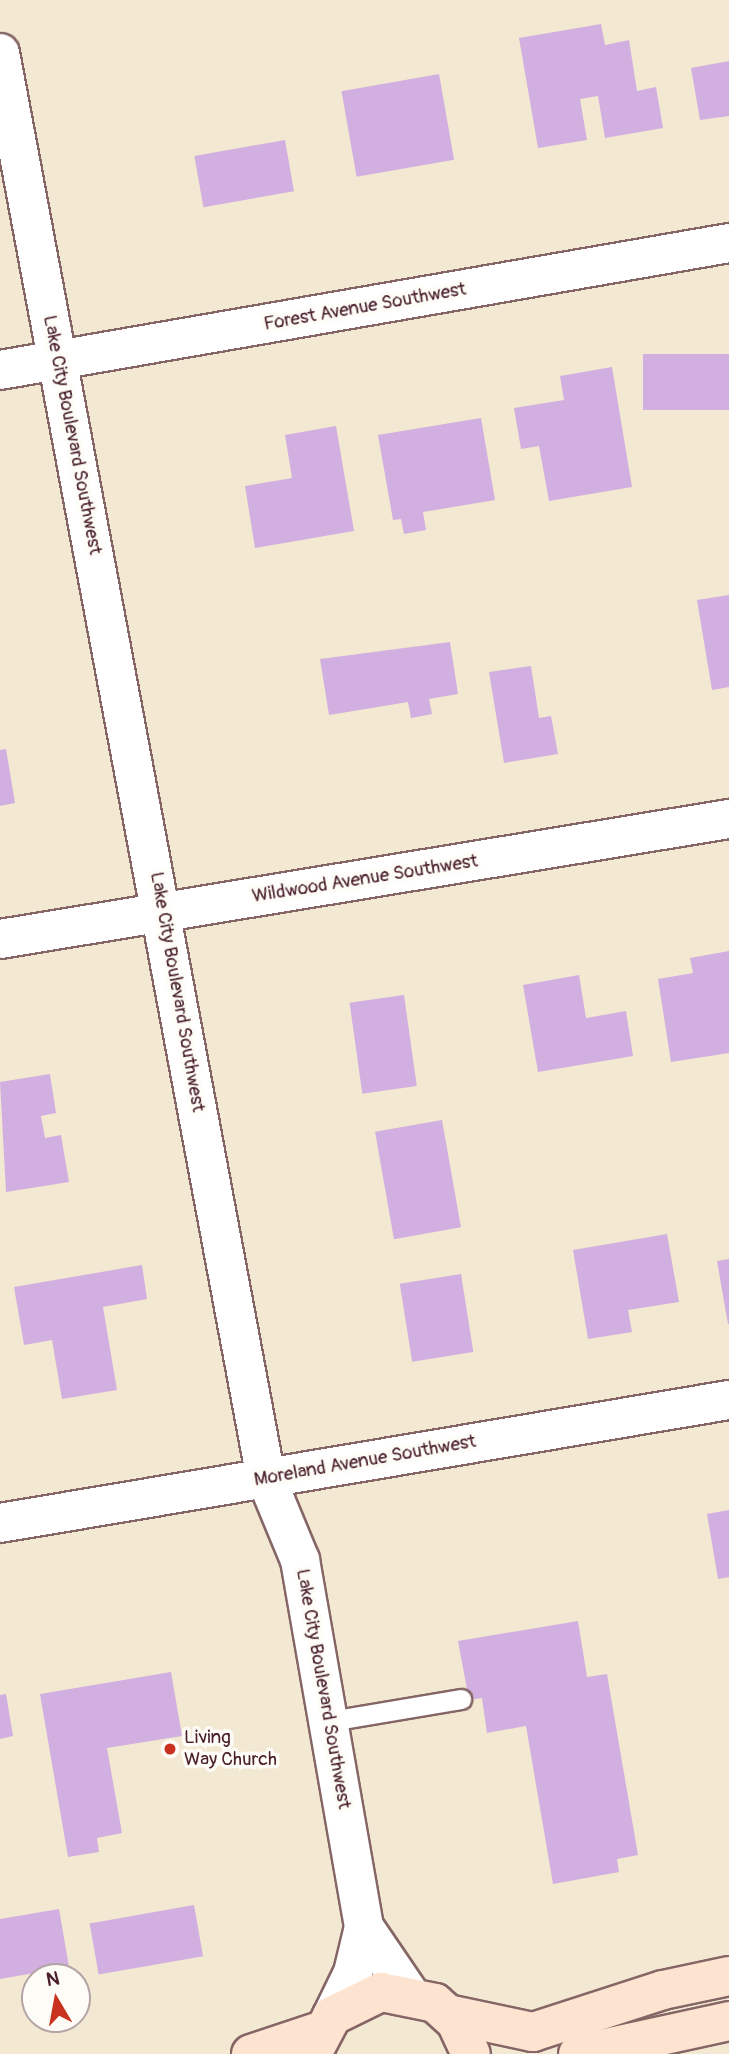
<!DOCTYPE html>
<html>
<head>
<meta charset="utf-8">
<style>
  body { margin:0 }
  #map { position:relative; width:729px; height:2054px; overflow:hidden; background:#f3e8d1; font-family:Pangolin,sans-serif }
  div>[style] { position:absolute }
  [style*='--x'] { left:calc(var(--x)*1px); top:calc(var(--y)*1px); width:calc(var(--w)*1px); rotate:calc(var(--a)*1deg) }
  .building>* { inset:0; background:#d1afe0; transform-origin:0 0 }
  .roads { filter:drop-shadow(2px 0 #856565) drop-shadow(-2px 0 #856565) drop-shadow(0 2px #856565) drop-shadow(0 -2px #856565) }
  .service>* { height:19px; margin:-9.5px; padding:0 9.5px; transform-origin:9.5px; border-radius:9.5px; background:#fff }
  .minor>* { height:38px; margin:-19px; padding:0 19px; transform-origin:19px; border-radius:19px; background:#fff }
  .tertiary>* { height:38px; margin:-19px; padding:0 19px; transform-origin:19px; border-radius:19px; background:#fff }
  .secondary>* { height:38px; margin:-19px; padding:0 19px; transform-origin:19px; border-radius:19px; background:#fde4d0 }
  .dots>* { width:19px; height:19px; translate:-50% -50%; box-sizing:border-box; border:4px solid #fdfcf7; border-radius:50% }
  span { translate:-50% -50%; white-space:nowrap; text-align:center; line-height:1.15; -webkit-text-stroke:7px #fdfcf7; paint-order:stroke }
  .street-label { font-size:19px; color:#4a1f2b }
  .poi-label { font-size:19px; color:#4a1f2b }
  .left { translate:0 -50%; text-align:left }
  .north { position:absolute; left:21px; top:1963px; width:70px; height:70px; box-sizing:border-box; background:#fdfcf7; border:2px solid #b5a4a5; border-radius:50%; rotate:350deg; font-size:19px; font-weight:700; line-height:28px; text-align:center; color:#4a1f2b }
  .north::after { content:''; display:block; margin:auto; width:24px; height:32px; background:#c8321e; clip-path:polygon(50% 0,100% 100%,50% 72%,0 100%) }
</style>
</head>
<body>
<div id="map">
  <div class="building">
    <div style="clip-path:polygon(601px 24px,605px 45px,629px 40px,637px 91px,656px 87px,663px 128px,605px 138px,598px 96px,580px 99px,587px 140px,538px 148px,519px 38px)"></div>
    <div style="clip-path:polygon(729px 61px,729px 116px,700px 120px,691px 68px)"></div>
    <div style="left:439px;top:74px;width:87px;height:99px;rotate:80deg"></div>
    <div style="left:285px;top:140px;width:52px;height:92px;rotate:80deg"></div>
    <div style="left:729px;top:354px;width:56px;height:86px;rotate:90deg"></div>
    <div style="clip-path:polygon(612px 367px,632px 487px,549px 501px,539px 446px,521px 449px,514px 408px,564px 400px,560px 376px)"></div>
    <div style="clip-path:polygon(481px 418px,495px 500px,423px 512px,426px 530px,404px 534px,401px 519px,393px 520px,378px 435px)"></div>
    <div style="clip-path:polygon(336px 426px,354px 531px,255px 548px,245px 486px,292px 478px,285px 435px)"></div>
    <div style="clip-path:polygon(729px 595px,729px 687px,712px 690px,697px 600px)"></div>
    <div style="clip-path:polygon(450px 642px,458px 694px,429px 699px,432px 714px,411px 718px,408px 702px,329px 715px,320px 659px)"></div>
    <div style="clip-path:polygon(531px 666px,539px 718px,551px 716px,558px 754px,504px 763px,489px 672px)"></div>
    <div style="clip-path:polygon(6px 749px,15px 803px,0 806px,0 750px)"></div>
    <div style="clip-path:polygon(729px 951px,729px 1053px,671px 1062px,658px 979px,693px 973px,690px 958px)"></div>
    <div style="clip-path:polygon(579px 975px,586px 1018px,626px 1011px,633px 1056px,538px 1072px,523px 985px)"></div>
    <div style="left:404px;top:995px;width:92px;height:55px;rotate:82deg"></div>
    <div style="clip-path:polygon(50px 1074px,56px 1113px,41px 1116px,45px 1138px,61px 1135px,69px 1182px,6px 1192px,0 1082px)"></div>
    <div style="left:442px;top:1120px;width:109px;height:68px;rotate:80deg"></div>
    <div style="clip-path:polygon(667px 1234px,679px 1302px,628px 1310px,632px 1332px,588px 1339px,573px 1250px)"></div>
    <div style="clip-path:polygon(729px 1259px,729px 1324px,728px 1324px,717px 1261px)"></div>
    <div style="clip-path:polygon(142px 1265px,147px 1299px,103px 1307px,117px 1390px,62px 1399px,52px 1340px,24px 1345px,14px 1287px)"></div>
    <div style="left:461px;top:1274px;width:79px;height:62px;rotate:81deg"></div>
    <div style="clip-path:polygon(729px 1510px,729px 1577px,718px 1579px,707px 1514px)"></div>
    <div style="clip-path:polygon(578px 1621px,587px 1677px,607px 1674px,638px 1855px,617px 1859px,619px 1872px,553px 1884px,526px 1726px,487px 1733px,482px 1698px,469px 1700px,458px 1641px)"></div>
    <div style="clip-path:polygon(171px 1672px,182px 1736px,107px 1748px,122px 1833px,97px 1838px,99px 1852px,68px 1857px,40px 1694px)"></div>
    <div style="clip-path:polygon(6px 1694px,13px 1736px,0 1739px,0 1695px)"></div>
    <div style="left:194px;top:1905px;width:52px;height:106px;rotate:80deg"></div>
    <div style="clip-path:polygon(59px 1909px,69px 1967px,0 1979px,0 1919px)"></div>
  </div>
  <div class="roads">
    <div class="service">
      <div style="--x:330;--y:1721;--w:133;--a:-9.5"></div>
    </div>
    <div class="minor">
      <div style="--x:0;--y:370;--w:740;--a:-9.88"></div>
      <div style="--x:0;--y:939;--w:739;--a:-9.35"></div>
      <div style="--x:0;--y:1523;--w:739;--a:-9.58"></div>
    </div>
    <div class="tertiary">
      <div style="--x:0;--y:53;--w:1450;--a:79.43"></div>
      <div style="--x:266;--y:1478;--w:89;--a:67.5"></div>
      <div style="--x:300;--y:1560;--w:373;--a:80.1"></div>
      <div style="--x:364;--y:1927;--w:80;--a:55.7"></div>
      <div style="--x:332;--y:2016;--w:48;--a:-64"></div>
      <div style="--x:353;--y:1973;--w:47;--a:-76.6"></div>
    </div>
    <div class="secondary">
      <div style="--x:448;--y:2014;--w:87;--a:12"></div>
      <div style="--x:533;--y:2032;--w:137;--a:-17.9"></div>
      <div style="--x:663;--y:1990;--w:67;--a:-12"></div>
      <div style="--x:251;--y:2054;--w:76;--a:-18.4"></div>
      <div style="--x:312;--y:2054;--w:43;--a:-62.2"></div>
      <div style="--x:332;--y:2016;--w:55;--a:-26.1"></div>
      <div style="--x:381;--y:1992;--w:55;--a:11.5"></div>
      <div style="--x:435;--y:2003;--w:28;--a:42"></div>
      <div style="--x:456;--y:2022;--w:35;--a:65"></div>
      <div style="--x:578;--y:2054;--w:155;--a:-12.3"></div>
    </div>
  </div>
  <div class="dots">
    <div style="left:170px;top:1749px;background:#c8321e"></div>
  </div>
  <div class="street-label">
    <span style="left:365px;top:307px;rotate:-10deg">Forest Avenue Southwest</span>
    <span style="left:72px;top:435px;rotate:79deg">Lake City Boulevard Southwest</span>
    <span style="left:365px;top:879px;rotate:-9deg">Wildwood Avenue Southwest</span>
    <span style="left:177px;top:992px;rotate:80deg">Lake City Boulevard Southwest</span>
    <span style="left:365px;top:1461px;rotate:-10deg">Moreland Avenue Southwest</span>
    <span style="left:323px;top:1689px;rotate:80deg">Lake City Boulevard Southwest</span>
  </div>
  <div class="poi-label">
    <span class="left" style="left:184px;top:1749px">Living<br>Way Church</span>
  </div>
  <div class="north">N</div>
</div>
</body>
</html>
